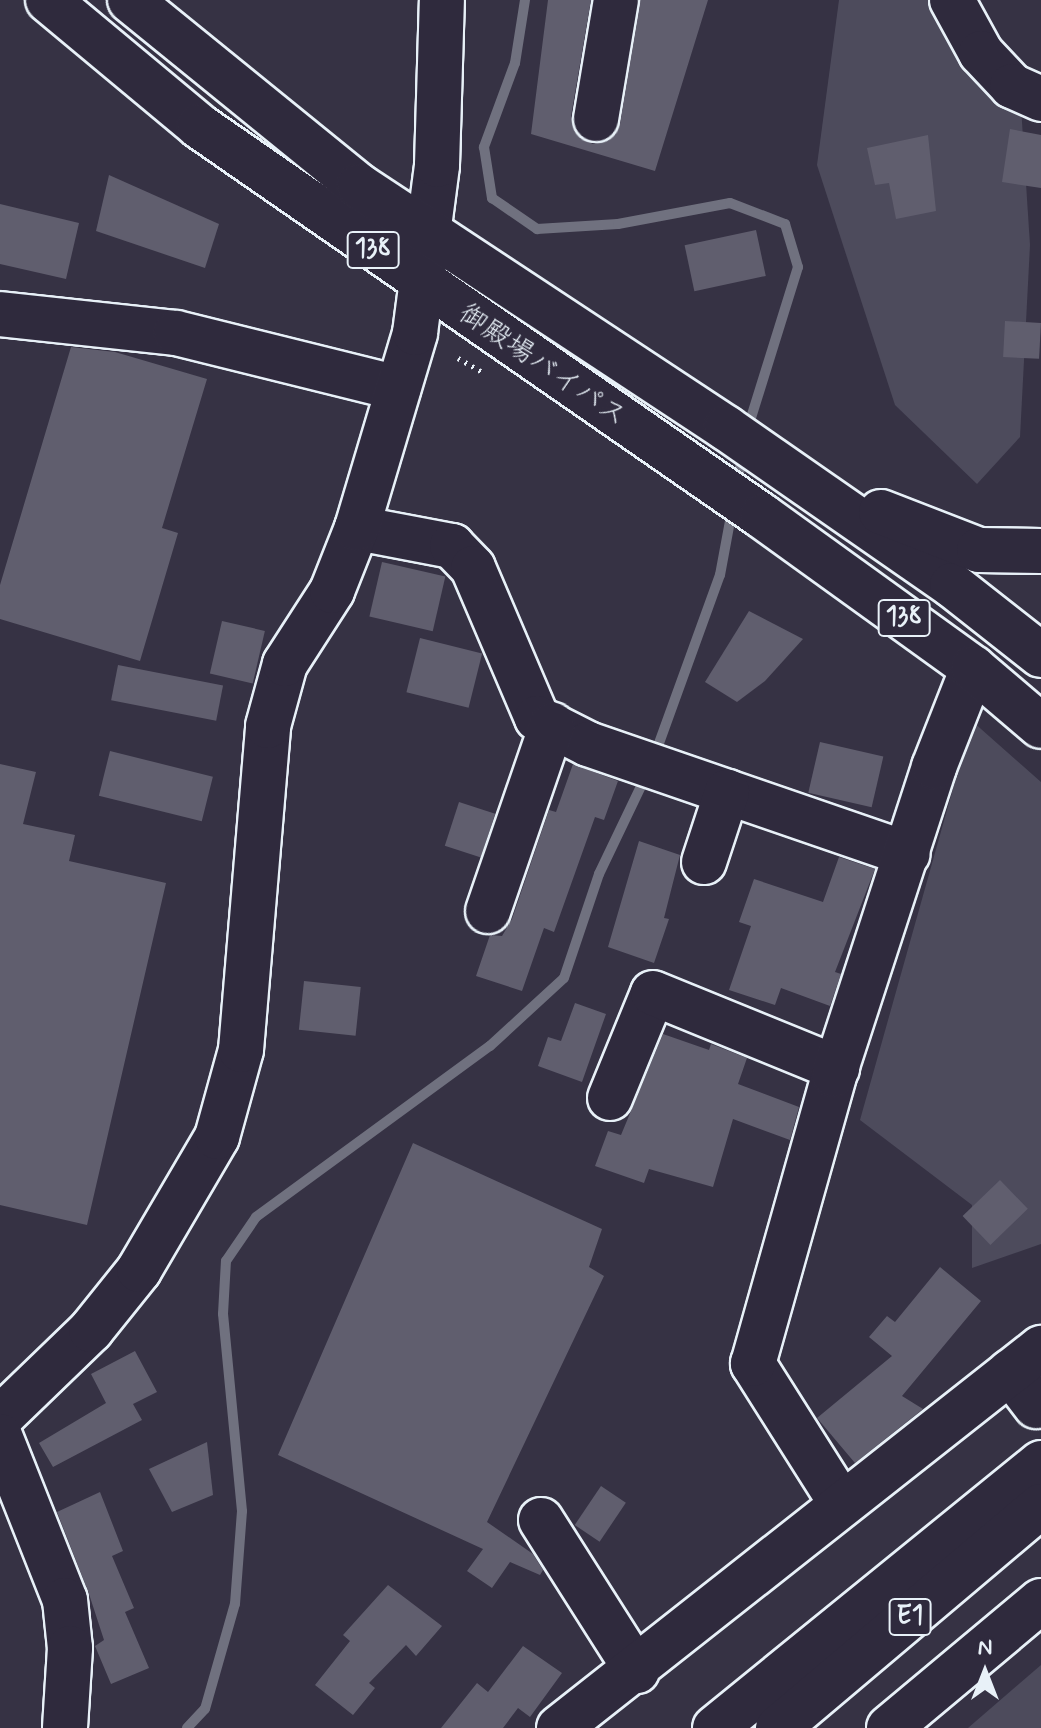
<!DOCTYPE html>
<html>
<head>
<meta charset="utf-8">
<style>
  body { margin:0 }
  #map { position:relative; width:1041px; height:1728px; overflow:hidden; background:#363244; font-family:Mynerve,"Klee One",sans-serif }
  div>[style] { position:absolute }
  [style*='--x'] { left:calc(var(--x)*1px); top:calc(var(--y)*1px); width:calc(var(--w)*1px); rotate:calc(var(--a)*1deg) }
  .green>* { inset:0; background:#4d4b5c }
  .stream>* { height:10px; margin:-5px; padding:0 5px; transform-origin:5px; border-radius:5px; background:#70717f }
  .building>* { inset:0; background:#605e6e; transform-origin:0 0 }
  .path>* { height:5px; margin-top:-2.5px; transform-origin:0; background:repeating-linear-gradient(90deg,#e8f1f8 0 2px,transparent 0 8px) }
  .roads { filter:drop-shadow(2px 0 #e8f1f8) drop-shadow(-2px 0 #e8f1f8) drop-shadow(0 2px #e8f1f8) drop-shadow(0 -2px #e8f1f8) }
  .minor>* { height:44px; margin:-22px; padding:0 22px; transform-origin:22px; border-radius:22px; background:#2f2a3d }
  .highway>* { height:44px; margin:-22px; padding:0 22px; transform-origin:22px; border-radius:22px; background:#2f2a3d }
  span { translate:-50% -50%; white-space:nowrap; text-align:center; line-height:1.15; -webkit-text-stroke:7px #2f2a3d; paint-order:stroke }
  .shield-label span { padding:2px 6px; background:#2f2a3d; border:2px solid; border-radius:6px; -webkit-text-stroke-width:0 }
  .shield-label { font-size:26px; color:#e8f1f8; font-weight:700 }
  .street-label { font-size:28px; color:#e8f1f8 }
  .north { position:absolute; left:945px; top:1632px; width:80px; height:80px; -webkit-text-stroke:6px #2f2a3d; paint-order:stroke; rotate:0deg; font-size:22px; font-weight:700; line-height:32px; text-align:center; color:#e8f1f8 }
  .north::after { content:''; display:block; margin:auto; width:28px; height:36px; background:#e8f1f8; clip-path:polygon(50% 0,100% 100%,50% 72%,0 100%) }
</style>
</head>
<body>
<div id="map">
  <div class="green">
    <div style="clip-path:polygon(839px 0,944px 0,1021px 107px,1030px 245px,1020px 437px,977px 484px,895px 405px,817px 165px)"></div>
    <div style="clip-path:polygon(972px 721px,1041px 782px,1041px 1244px,972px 1268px,972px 1205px,860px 1120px)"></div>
    <div style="clip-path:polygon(1041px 1665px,1041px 1728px,968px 1728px)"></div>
  </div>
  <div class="stream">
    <div style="--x:525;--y:0;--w:64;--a:99"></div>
    <div style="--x:515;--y:63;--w:90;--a:110.3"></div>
    <div style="--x:484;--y:147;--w:52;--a:81.1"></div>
    <div style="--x:492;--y:198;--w:55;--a:34.6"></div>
    <div style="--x:537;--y:229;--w:81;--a:-3.5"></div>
    <div style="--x:618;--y:224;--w:114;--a:-10.6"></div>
    <div style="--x:730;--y:203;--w:59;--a:20.9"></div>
    <div style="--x:785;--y:224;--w:45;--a:73.2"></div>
    <div style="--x:798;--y:267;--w:169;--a:107.3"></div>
    <div style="--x:737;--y:487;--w:36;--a:-81"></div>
    <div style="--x:654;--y:757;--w:194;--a:-70.1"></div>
    <div style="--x:720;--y:575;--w:66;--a:-79.5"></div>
    <div style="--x:187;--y:1728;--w:26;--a:-47"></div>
    <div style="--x:205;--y:1709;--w:109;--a:-74.1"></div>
    <div style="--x:235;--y:1604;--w:93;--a:-85.7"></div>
    <div style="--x:242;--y:1511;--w:198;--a:-95.5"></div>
    <div style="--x:223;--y:1314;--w:53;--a:-86.8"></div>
    <div style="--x:226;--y:1261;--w:53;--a:-55.7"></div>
    <div style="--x:256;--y:1217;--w:290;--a:-36.2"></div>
    <div style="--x:490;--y:1046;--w:100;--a:-42.6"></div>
    <div style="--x:564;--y:978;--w:110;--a:-71.4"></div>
    <div style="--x:599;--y:874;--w:109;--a:-64.4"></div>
  </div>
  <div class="building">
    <div style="clip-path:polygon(548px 0,591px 0,571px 116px,580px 138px,593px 144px,605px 142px,620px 124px,640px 0,708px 0,655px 171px,531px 134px)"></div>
    <div style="clip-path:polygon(1010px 129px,1041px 135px,1041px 188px,1002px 182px)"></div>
    <div style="clip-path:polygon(928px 135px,936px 211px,896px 219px,889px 183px,875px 185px,867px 148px)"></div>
    <div style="clip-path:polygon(109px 175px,219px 224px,205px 268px,96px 231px)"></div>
    <div style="clip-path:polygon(0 204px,79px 223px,66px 279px,0 264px)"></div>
    <div style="left:756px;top:230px;width:47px;height:73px;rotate:78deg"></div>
    <div style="left:1005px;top:321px;width:36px;height:36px;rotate:3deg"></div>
    <div style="clip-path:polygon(71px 347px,115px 352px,207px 379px,162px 528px,178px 533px,140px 661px,0 619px,0 585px)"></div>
    <div style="left:382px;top:562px;width:65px;height:56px;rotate:13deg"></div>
    <div style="clip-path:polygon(749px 611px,803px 639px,765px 681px,737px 702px,705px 682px)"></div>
    <div style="left:222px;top:621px;width:44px;height:54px;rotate:13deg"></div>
    <div style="left:420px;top:638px;width:64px;height:56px;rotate:14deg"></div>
    <div style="left:118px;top:665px;width:107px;height:36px;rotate:11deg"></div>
    <div style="left:820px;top:742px;width:65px;height:52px;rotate:13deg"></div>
    <div style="left:110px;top:751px;width:106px;height:46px;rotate:14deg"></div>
    <div style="clip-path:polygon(0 764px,36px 772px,23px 824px,75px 835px,69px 861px,166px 883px,87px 1225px,0 1205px)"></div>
    <div style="clip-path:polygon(573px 764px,618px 781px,604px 820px,595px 817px,554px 932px,544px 928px,522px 991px,476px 976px,490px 935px,502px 936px,512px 919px,549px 810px,556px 812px)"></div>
    <div style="left:459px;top:802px;width:38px;height:46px;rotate:18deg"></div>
    <div style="clip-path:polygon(639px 841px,680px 855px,664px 918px,669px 919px,654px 963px,608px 947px)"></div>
    <div style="clip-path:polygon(839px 857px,875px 869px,835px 972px,841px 974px,830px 1006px,781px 988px,775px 1005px,729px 990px,751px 926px,739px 922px,754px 879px,823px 902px)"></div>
    <div style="left:304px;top:981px;width:57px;height:49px;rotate:6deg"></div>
    <div style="clip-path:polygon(575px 1003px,606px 1014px,582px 1082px,538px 1066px,548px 1037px,561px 1041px)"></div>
    <div style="clip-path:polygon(663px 1034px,709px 1050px,711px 1044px,747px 1058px,738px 1084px,799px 1107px,790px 1140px,733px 1119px,713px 1187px,649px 1169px,644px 1183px,595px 1166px,608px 1131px,621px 1135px)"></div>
    <div style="clip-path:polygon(413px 1143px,602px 1229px,589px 1267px,604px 1276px,487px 1522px,533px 1554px,543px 1570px,540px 1575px,510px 1562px,492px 1588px,467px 1571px,483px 1549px,278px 1455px)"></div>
    <div style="left:1000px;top:1180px;width:40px;height:52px;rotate:46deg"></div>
    <div style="clip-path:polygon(940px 1267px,981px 1301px,902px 1396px,923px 1409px,855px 1463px,817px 1418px,892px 1356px,869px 1337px,887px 1316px,895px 1322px)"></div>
    <div style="clip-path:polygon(135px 1351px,157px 1392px,133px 1404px,142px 1420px,53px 1467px,39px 1443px,106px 1403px,91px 1374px)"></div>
    <div style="clip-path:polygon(207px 1442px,213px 1495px,172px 1512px,149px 1469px)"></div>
    <div style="left:601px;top:1486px;width:30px;height:47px;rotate:34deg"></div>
    <div style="clip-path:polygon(100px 1492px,123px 1551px,112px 1556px,134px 1608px,125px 1612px,149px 1668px,111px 1684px,95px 1646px,104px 1640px,88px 1591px,57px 1512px)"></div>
    <div style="clip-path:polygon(388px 1585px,442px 1626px,416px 1656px,406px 1645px,369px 1683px,375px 1688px,353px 1715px,315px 1685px,350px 1641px,343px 1635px)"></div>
    <div style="clip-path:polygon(523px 1646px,562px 1673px,530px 1717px,518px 1708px,503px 1728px,441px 1728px,477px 1683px,488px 1692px)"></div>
  </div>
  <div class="path">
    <div style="--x:458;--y:358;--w:30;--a:30"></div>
  </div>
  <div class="roads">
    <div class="minor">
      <div style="--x:952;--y:0;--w:60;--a:61.3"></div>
      <div style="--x:981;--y:53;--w:45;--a:46.8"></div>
      <div style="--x:1012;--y:86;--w:32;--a:24"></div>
      <div style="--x:596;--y:119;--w:121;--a:-80.5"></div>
      <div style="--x:0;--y:314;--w:177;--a:6.2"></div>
      <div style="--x:176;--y:333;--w:229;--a:13.9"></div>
      <div style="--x:357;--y:528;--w:97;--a:10.7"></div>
      <div style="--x:452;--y:546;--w:30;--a:46"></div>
      <div style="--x:473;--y:568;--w:163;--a:66.9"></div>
      <div style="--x:537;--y:718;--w:57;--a:27"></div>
      <div style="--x:588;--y:744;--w:338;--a:19"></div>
      <div style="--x:704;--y:862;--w:74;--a:-71.8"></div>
      <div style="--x:488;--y:911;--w:197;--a:-71"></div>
      <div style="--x:610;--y:1098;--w:113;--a:-67.7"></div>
      <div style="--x:653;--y:993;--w:199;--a:22.2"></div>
      <div style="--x:1010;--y:1372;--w:43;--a:52.6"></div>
      <div style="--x:0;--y:1418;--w:127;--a:-44"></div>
      <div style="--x:91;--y:1330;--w:77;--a:-51.3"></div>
      <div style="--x:139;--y:1270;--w:154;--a:-59.6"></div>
      <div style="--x:217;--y:1137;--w:90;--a:-74.6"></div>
      <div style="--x:241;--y:1050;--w:325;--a:-85.2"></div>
      <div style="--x:268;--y:726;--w:64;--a:-74.7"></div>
      <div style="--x:285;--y:664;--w:87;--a:-57.2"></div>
      <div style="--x:332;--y:591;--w:68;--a:-68.4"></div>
      <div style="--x:357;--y:528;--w:203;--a:-73.4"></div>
      <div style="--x:415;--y:333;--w:169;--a:-82.5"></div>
      <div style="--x:437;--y:165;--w:165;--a:-88.3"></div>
      <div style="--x:0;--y:1436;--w:176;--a:68.4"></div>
      <div style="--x:65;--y:1600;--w:48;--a:84.1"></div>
      <div style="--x:70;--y:1648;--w:80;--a:93.6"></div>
      <div style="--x:841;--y:1503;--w:165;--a:-122.3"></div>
      <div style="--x:753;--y:1364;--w:300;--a:-74.3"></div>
      <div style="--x:834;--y:1075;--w:324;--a:-72"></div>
      <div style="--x:934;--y:767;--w:106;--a:-68.5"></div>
      <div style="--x:541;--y:1520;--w:179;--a:57.6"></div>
      <div style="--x:559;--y:1728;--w:614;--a:-38.25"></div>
    </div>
    <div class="highway">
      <div style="--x:48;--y:0;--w:197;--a:39.8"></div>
      <div style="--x:199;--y:126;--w:685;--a:34.71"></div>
      <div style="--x:762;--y:516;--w:260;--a:35.8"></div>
      <div style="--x:973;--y:668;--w:89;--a:40.5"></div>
      <div style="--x:130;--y:0;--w:295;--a:39.1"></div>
      <div style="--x:359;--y:186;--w:440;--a:33.4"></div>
      <div style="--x:726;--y:428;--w:275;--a:34.8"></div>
      <div style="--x:952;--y:585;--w:113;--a:38.2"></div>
      <div style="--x:881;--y:512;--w:105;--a:21.2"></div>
      <div style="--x:979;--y:550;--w:62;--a:0.9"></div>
      <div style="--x:715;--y:1728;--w:420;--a:-39.1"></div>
      <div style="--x:778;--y:1728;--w:344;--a:-40.2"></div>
      <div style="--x:889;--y:1728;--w:198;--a:-39.9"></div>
    </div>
  </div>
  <div class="shield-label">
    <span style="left:373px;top:250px">138</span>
    <span style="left:904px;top:618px">138</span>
    <span style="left:910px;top:1617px">E1</span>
  </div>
  <div class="street-label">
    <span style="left:542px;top:366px;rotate:34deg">御殿場バイパス</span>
  </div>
  <div class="north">N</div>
</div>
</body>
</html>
